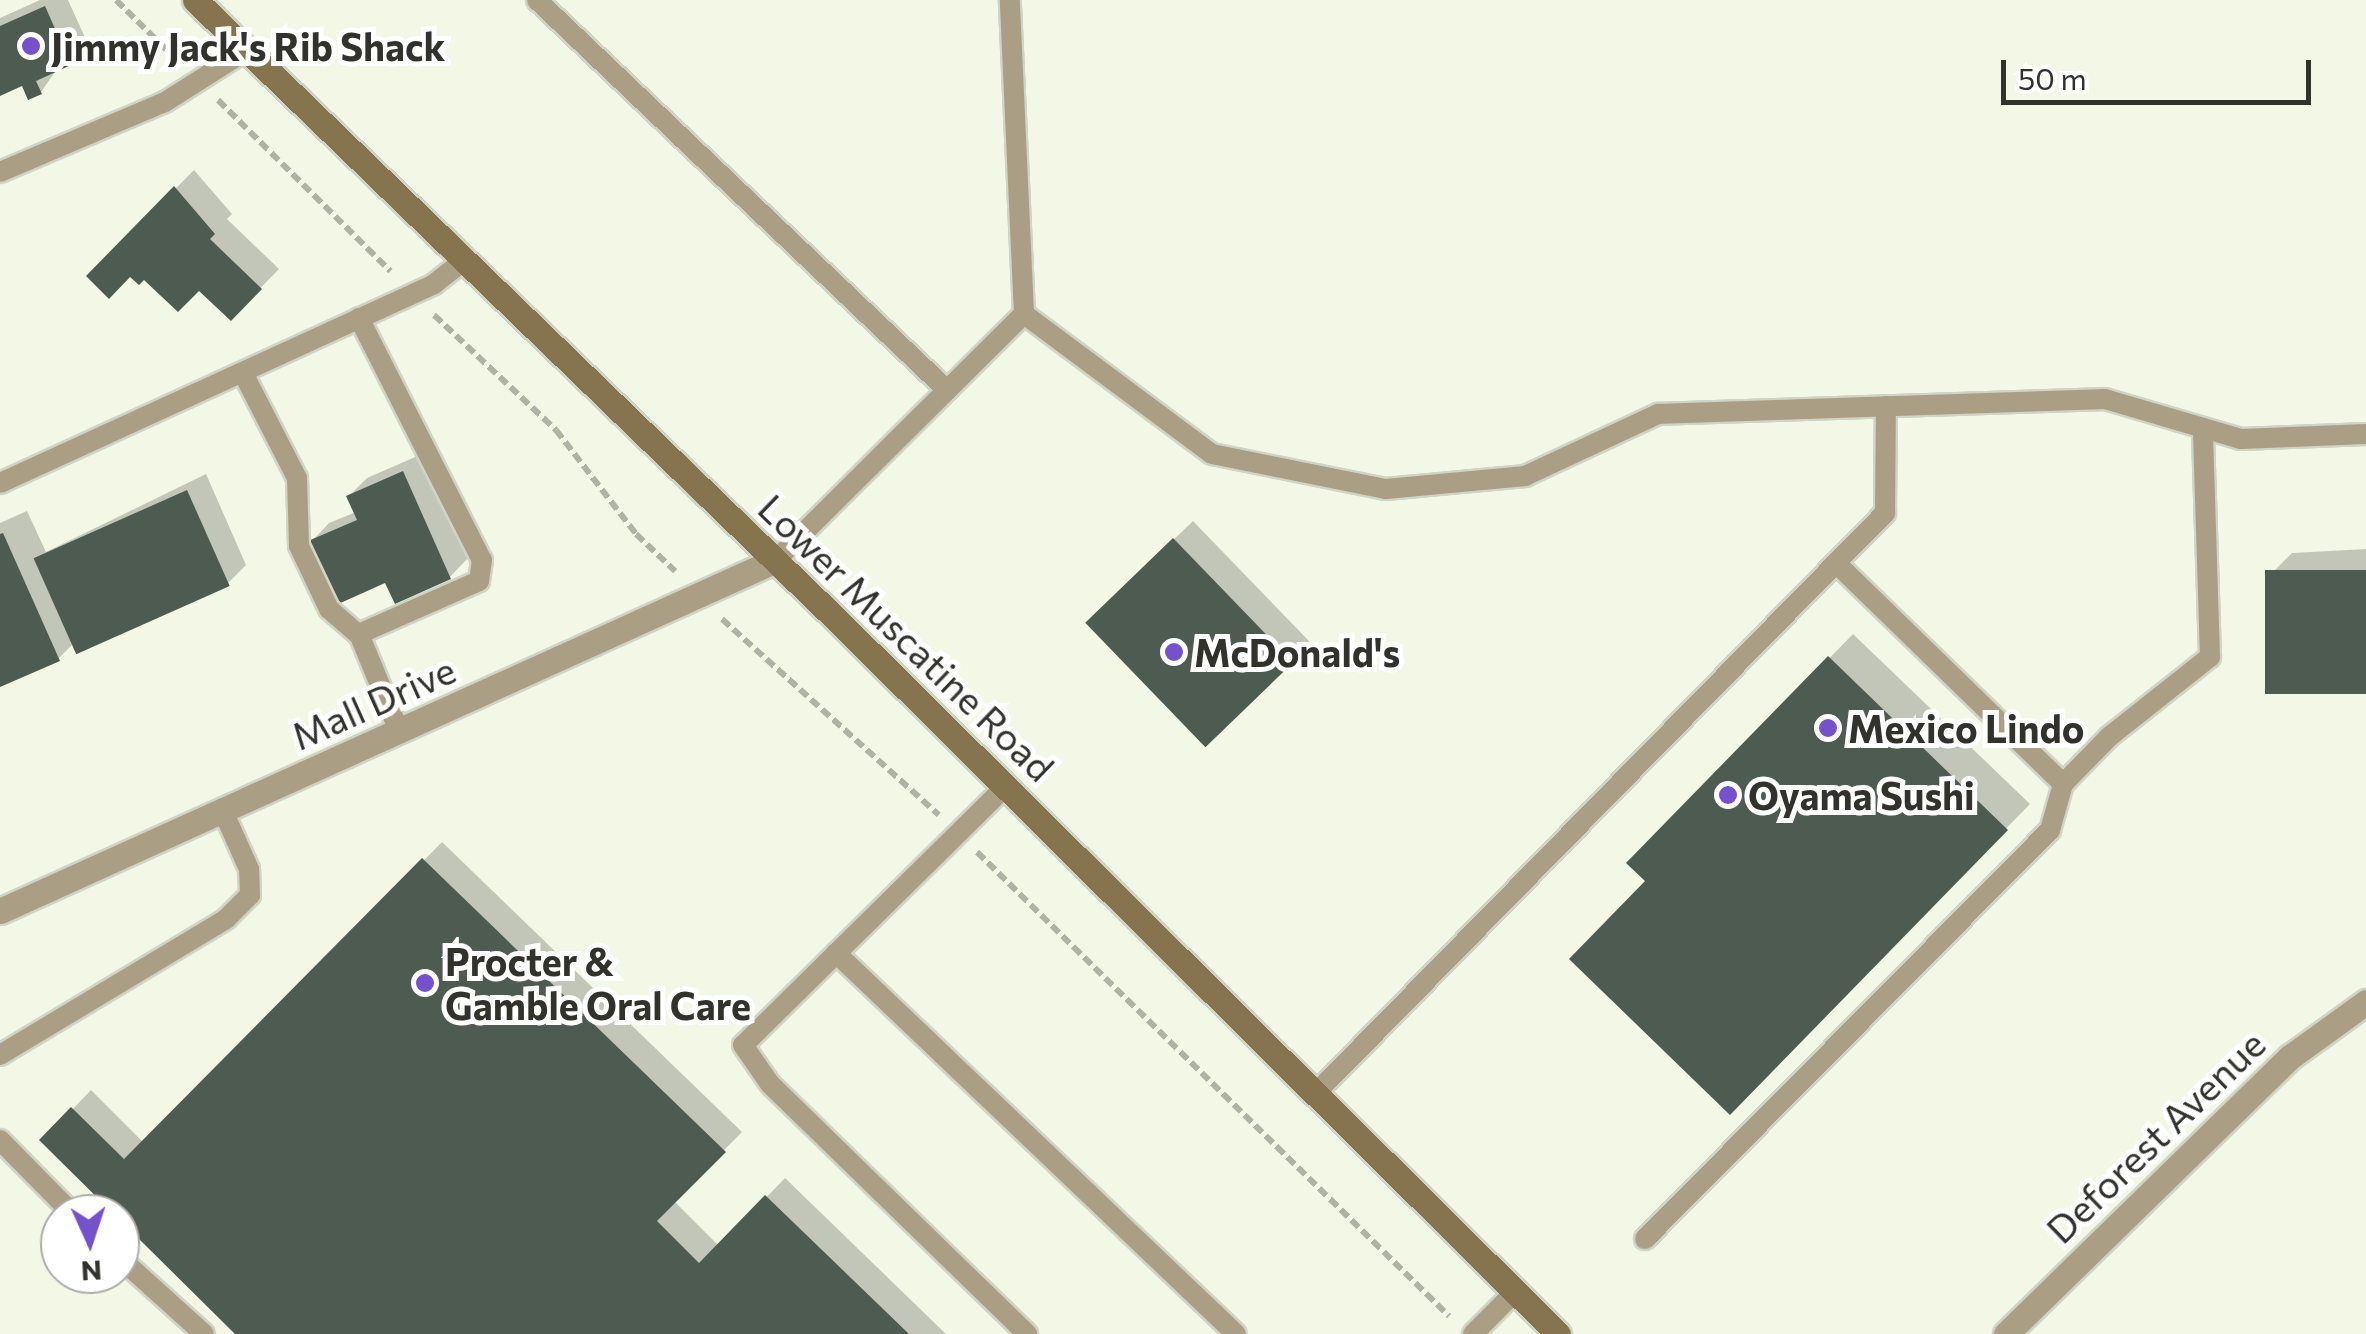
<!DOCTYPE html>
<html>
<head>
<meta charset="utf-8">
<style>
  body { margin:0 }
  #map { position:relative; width:2366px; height:1334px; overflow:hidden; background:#f3f8e6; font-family:Commissioner,sans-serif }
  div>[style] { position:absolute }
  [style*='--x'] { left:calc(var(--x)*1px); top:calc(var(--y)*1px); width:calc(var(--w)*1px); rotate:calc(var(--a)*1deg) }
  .shadow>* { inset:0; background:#0003; transform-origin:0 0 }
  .building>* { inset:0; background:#4d5b51; transform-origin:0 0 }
  .path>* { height:6px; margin-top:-3px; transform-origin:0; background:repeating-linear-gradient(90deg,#afb3a5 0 10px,transparent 0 15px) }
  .roads { filter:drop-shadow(2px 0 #d0d4c4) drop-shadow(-2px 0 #d0d4c4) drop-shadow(0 2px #d0d4c4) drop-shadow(0 -2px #d0d4c4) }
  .lane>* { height:20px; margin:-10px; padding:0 10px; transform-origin:10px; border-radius:10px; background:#aa9e84 }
  .street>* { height:25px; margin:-12.5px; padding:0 12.5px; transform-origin:12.5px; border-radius:12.5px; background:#aa9e84 }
  .secondary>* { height:25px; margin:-12.5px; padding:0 12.5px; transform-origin:12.5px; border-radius:12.5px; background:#86744e }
  .dots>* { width:28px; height:28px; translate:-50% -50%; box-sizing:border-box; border:5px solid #fff; border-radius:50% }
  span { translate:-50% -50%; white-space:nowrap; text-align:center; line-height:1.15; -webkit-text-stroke:10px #fff; paint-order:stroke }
  .poi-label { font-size:38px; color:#30322b; font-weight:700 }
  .left { translate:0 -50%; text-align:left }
  .street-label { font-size:38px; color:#30322b }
  .north { position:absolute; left:40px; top:1194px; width:100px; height:100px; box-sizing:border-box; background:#fff; border:2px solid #acadaa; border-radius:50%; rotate:177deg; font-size:28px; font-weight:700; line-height:40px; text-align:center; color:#30322b }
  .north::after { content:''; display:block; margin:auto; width:35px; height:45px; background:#7452cb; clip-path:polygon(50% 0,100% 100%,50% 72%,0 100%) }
  .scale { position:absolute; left:2001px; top:60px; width:310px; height:45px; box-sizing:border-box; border:5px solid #30322b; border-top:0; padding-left:12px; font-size:30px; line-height:35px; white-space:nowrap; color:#30322b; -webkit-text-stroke:8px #fff; paint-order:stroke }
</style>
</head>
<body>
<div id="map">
  <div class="shadow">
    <div style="clip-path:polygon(40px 0,68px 0,88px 44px,57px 69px,41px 92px,23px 83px,0 93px,0 18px)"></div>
    <div style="clip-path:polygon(194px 170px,232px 214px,227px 219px,279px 269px,231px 318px,199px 287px,130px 274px,89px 276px)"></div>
    <div style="clip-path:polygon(422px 454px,468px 558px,450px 577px,386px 580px,311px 542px,329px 523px,356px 512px,349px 496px,367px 478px)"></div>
    <div style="clip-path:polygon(206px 474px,246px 565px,227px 584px,75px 642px,58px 659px,0 685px,0 523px,27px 511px,46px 552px)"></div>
    <div style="left:1193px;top:521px;width:168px;height:145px;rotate:46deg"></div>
    <div style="clip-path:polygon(2366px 549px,2366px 692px,2268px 577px,2292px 553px)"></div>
    <div style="clip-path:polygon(1853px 634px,2030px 804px,1730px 1112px,1648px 881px,1630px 863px)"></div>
    <div style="clip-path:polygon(442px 842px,742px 1132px,674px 1201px,719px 1246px,785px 1178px,946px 1334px,238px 1334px,43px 1140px,91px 1090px,144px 1143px)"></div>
  </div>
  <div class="building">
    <div style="clip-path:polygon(45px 6px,71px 65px,36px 81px,42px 94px,28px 100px,22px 86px,0 96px,0 26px)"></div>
    <div style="clip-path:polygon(174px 186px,215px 234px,210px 239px,262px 289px,231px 321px,199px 291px,178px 312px,144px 280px,139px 285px,130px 277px,109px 299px,86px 276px)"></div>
    <div style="clip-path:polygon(403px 471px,451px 579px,395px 604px,385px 583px,336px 605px,308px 541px,357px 520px,346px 496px)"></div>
    <div style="left:187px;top:490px;width:105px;height:168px;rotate:66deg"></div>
    <div style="clip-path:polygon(3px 533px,60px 661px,0 687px,0 534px)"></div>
    <div style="left:1173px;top:538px;width:173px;height:122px;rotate:46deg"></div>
    <div style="left:2366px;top:570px;width:124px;height:101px;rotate:90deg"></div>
    <div style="clip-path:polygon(1828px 656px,2008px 830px,1730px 1115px,1569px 959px,1645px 881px,1626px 863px)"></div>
    <div style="clip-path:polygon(422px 858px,726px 1152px,657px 1221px,699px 1263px,765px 1195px,909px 1334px,235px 1334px,39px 1140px,71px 1107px,124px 1159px)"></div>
  </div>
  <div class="path">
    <div style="--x:116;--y:0;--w:86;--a:44.5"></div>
    <div style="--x:218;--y:100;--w:243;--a:44.8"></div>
    <div style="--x:434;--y:315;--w:168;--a:43.3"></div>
    <div style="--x:556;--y:430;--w:131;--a:52.4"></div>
    <div style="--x:636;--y:534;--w:54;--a:43.5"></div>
    <div style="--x:722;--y:619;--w:292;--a:42.1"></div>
    <div style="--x:977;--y:852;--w:662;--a:44.51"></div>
  </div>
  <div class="roads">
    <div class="lane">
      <div style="--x:537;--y:0;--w:566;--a:43.57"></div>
      <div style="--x:0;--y:172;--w:179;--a:-23"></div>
      <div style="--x:165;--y:102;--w:97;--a:-32.4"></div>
      <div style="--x:1024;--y:314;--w:234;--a:36.7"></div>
      <div style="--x:1212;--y:454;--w:177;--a:11.4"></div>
      <div style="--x:1386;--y:489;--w:140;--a:-5.3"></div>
      <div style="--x:1525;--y:476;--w:147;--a:-25"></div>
      <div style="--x:1658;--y:414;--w:447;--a:-1.9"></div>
      <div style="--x:2105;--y:399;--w:142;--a:16.4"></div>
      <div style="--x:2241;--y:439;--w:125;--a:-2.3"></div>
      <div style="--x:359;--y:318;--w:271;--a:63.1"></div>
      <div style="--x:482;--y:560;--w:21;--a:98"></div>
      <div style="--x:479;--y:581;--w:131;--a:156.2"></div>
      <div style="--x:359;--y:634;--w:105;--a:67.6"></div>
      <div style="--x:243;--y:373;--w:118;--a:62.8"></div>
      <div style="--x:297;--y:478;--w:68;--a:88.3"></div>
      <div style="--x:299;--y:546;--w:70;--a:64.5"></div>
      <div style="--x:329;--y:609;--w:40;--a:41"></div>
      <div style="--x:0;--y:483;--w:477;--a:-24.6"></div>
      <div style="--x:434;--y:284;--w:36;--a:-38"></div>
      <div style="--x:776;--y:560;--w:349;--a:-44.8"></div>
      <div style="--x:1024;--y:314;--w:314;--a:-92.6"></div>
      <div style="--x:1836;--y:563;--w:317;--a:44.2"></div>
      <div style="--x:2063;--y:784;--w:66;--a:-45.6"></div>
      <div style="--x:2109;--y:737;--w:129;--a:-38.4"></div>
      <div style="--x:2210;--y:657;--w:229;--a:-91.8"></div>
      <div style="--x:1006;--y:786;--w:369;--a:135.4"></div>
      <div style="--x:743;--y:1045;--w:47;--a:55.3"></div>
      <div style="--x:770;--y:1084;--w:359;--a:44.2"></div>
      <div style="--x:836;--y:953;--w:552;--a:43.61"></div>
      <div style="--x:0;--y:1055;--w:264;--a:-31"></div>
      <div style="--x:226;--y:919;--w:34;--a:-45"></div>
      <div style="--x:250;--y:895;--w:26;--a:-92"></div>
      <div style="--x:249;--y:869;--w:64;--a:-114.1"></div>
      <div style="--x:1318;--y:1091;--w:810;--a:-45.55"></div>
      <div style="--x:1885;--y:513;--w:107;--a:-89.5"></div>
      <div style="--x:0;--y:1140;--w:104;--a:45.4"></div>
      <div style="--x:1645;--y:1239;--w:576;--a:-45.28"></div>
      <div style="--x:2050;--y:830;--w:48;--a:-74.2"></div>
      <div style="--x:120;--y:1258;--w:113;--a:42.1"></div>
      <div style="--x:1473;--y:1334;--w:61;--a:-45"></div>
    </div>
    <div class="street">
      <div style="--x:0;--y:911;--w:852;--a:-24.34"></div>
      <div style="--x:2006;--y:1334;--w:397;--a:-44.3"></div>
      <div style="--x:2290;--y:1057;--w:94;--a:-35.9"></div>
    </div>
    <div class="secondary">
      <div style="--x:195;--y:0;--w:891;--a:44"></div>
      <div style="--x:836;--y:619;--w:1016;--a:44.72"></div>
    </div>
  </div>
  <div class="dots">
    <div style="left:31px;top:46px;background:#7452cb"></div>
    <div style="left:1174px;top:652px;background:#7452cb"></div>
    <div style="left:1828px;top:728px;background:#7452cb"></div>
    <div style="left:1728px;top:795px;background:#7452cb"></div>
    <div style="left:425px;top:983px;background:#7452cb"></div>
  </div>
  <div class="poi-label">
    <span class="left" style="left:51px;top:46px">Jimmy Jack's Rib Shack</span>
    <span class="left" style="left:1194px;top:652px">McDonald's</span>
    <span class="left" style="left:1848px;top:728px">Mexico Lindo</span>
    <span class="left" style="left:1748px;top:795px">Oyama Sushi</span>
    <span class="left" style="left:445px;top:983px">Procter &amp;<br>Gamble Oral Care</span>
  </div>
  <div class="street-label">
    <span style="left:907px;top:637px;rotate:44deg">Lower Muscatine Road</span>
    <span style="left:373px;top:702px;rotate:-24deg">Mall Drive</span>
    <span style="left:2155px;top:1136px;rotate:-44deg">Deforest Avenue</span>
  </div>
  <div class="north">N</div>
  <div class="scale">50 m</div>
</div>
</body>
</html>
